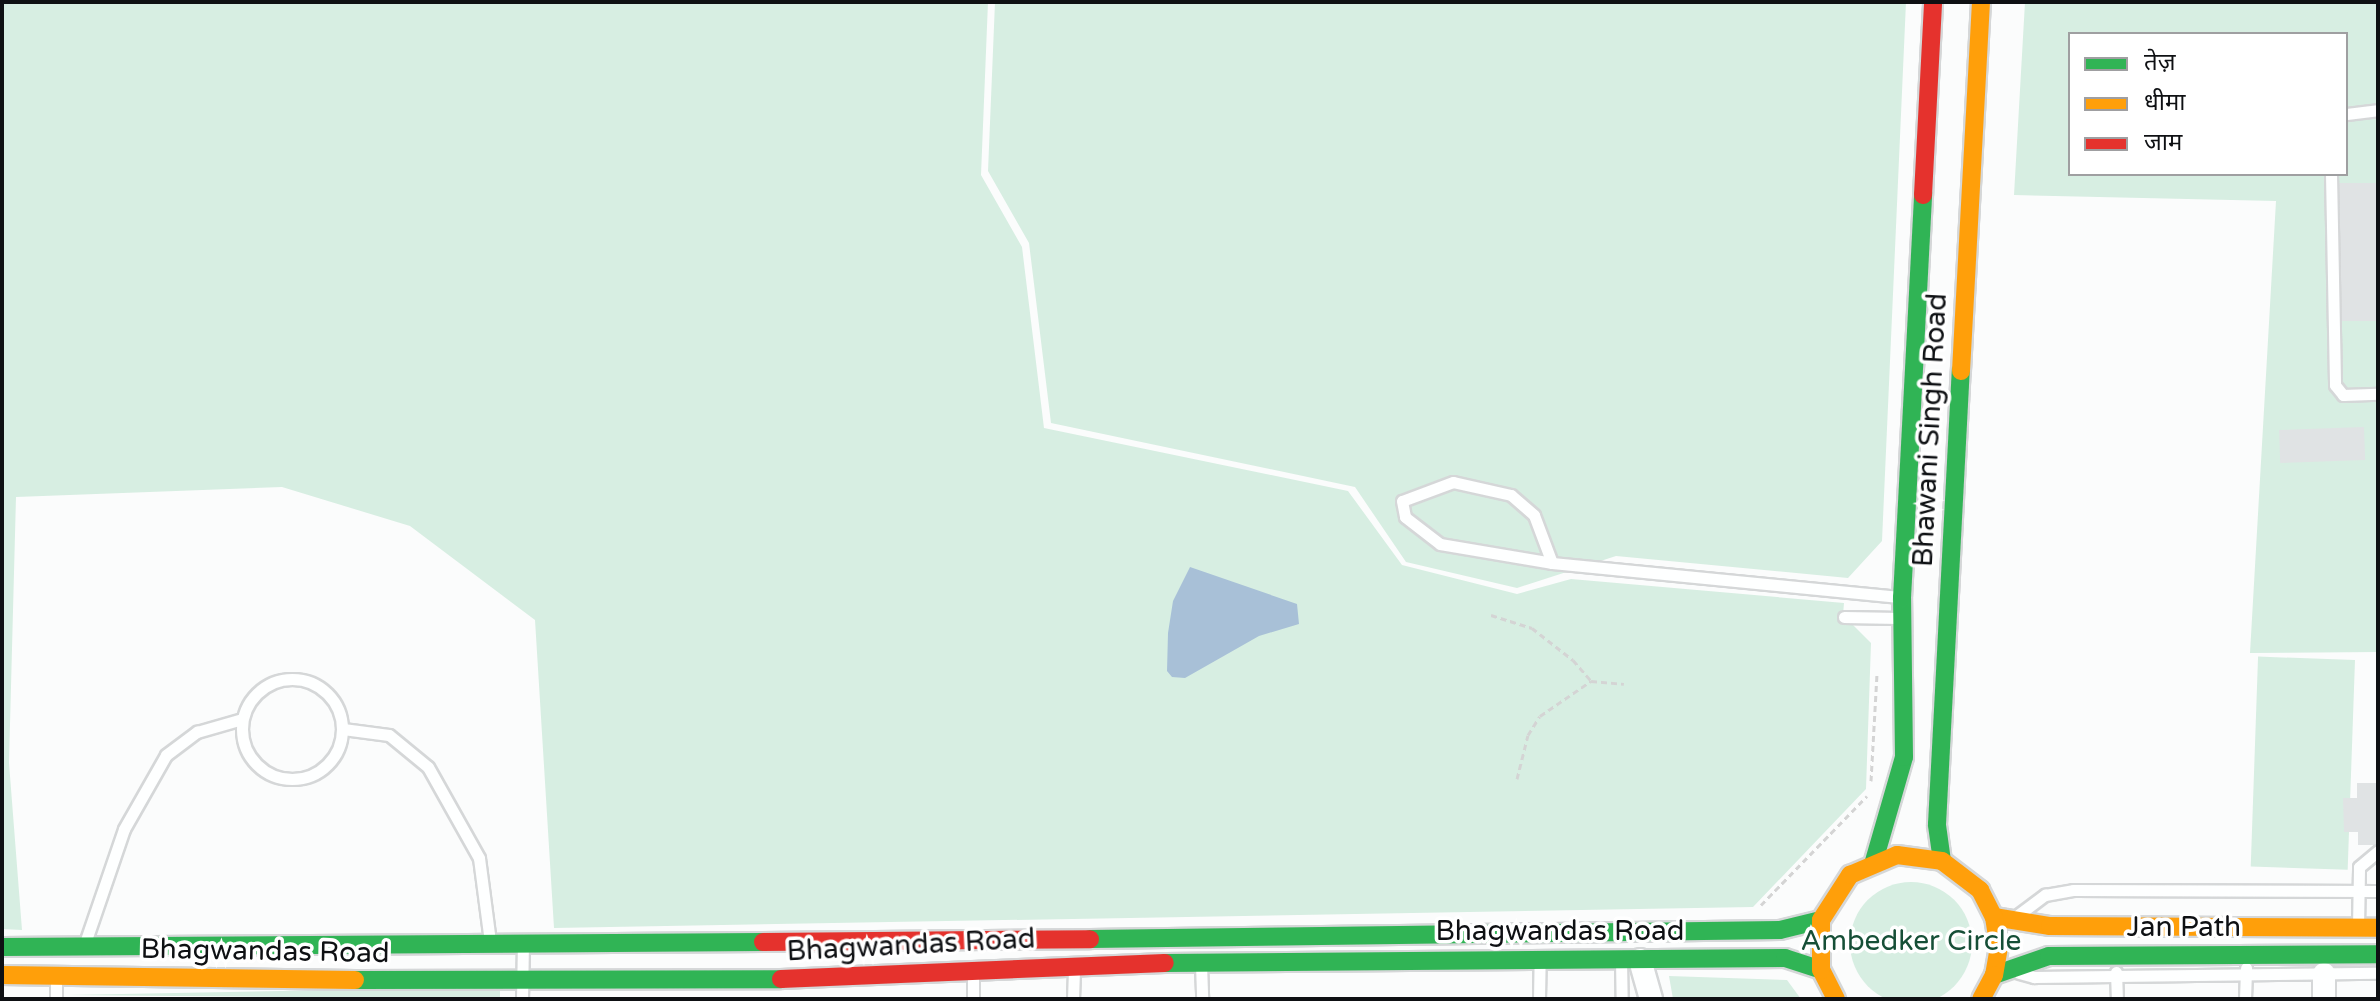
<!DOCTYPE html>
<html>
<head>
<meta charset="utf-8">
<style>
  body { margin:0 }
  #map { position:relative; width:2380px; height:1001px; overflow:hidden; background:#fbfcfc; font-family:"Varela Round","Noto Sans Devanagari",sans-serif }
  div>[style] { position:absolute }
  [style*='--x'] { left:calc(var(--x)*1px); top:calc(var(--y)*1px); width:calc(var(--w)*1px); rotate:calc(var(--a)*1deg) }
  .green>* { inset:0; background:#d7eee2; transform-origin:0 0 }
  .round { border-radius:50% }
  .water>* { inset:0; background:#a8c0d7 }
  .building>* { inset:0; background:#e0e3e4; transform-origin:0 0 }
  .path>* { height:3px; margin-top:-1.5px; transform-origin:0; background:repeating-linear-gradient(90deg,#d4d4d4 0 6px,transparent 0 10px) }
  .roads { filter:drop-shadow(2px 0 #d5d7d8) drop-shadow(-2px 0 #d5d7d8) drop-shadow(0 2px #d5d7d8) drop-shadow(0 -2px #d5d7d8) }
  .lane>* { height:11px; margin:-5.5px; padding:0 5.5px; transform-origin:5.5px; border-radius:5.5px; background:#feffff }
  .lane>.ring { margin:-5.5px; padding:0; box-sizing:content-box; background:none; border:11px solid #feffff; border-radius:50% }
  .street>* { height:22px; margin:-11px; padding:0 11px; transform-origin:11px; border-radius:11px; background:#feffff }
  .fast>* { height:18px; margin:-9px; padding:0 9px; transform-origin:9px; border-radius:9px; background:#30b455 }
  .slow>* { height:18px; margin:-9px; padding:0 9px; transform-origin:9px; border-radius:9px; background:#ff9f0a }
  .jam>* { height:18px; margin:-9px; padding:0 9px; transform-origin:9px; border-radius:9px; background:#e5322d }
  span { translate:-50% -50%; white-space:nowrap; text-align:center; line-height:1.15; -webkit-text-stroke:7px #fff; paint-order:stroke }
  .street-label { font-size:28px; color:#0e1013 }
  .park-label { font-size:28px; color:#164f37 }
  .frame { position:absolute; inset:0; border:4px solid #0e1013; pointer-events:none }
  .legend { position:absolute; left:2068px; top:32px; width:280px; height:144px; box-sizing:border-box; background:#fff; border:2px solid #9f9fa1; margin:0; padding:10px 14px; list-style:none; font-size:24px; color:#0e1013 }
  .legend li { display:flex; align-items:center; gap:16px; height:40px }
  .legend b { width:40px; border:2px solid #9f9fa1 }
</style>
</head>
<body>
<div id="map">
  <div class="green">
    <div style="clip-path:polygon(2px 2px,988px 2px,981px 175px,1022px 247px,1044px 428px,1348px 491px,1402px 565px,1517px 594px,1571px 579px,1844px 603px,1843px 615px,1871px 643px,1866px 789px,1753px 907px,554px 928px,535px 620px,410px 526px,282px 487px,16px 497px,9px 763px,22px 930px,2px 929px)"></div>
    <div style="clip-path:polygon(995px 2px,1906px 2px,1882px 541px,1848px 578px,1616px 556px,1517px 588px,1406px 562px,1355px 487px,1051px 423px,1029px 243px,988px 171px)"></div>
    <div style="clip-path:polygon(evenodd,2025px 2px,2378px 2px,2378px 652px,2250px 653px,2276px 201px,2014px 195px,2025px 2px,2070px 34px,2346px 34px,2346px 174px,2070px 174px,2070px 34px)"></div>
    <div style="left:2355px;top:660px;width:210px;height:97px;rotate:92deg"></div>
    <div class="round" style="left:1850px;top:882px;width:122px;height:122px"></div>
    <div style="clip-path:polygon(1669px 976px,1787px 980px,1801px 999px,1673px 999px)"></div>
    <div style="clip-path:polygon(500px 987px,500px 999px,67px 995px)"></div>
  </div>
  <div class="water">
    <div style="clip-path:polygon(1190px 567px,1297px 604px,1299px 624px,1259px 636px,1185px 678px,1172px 677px,1167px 671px,1168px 633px,1173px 601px)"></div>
  </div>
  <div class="building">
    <div style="left:2333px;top:183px;width:45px;height:138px"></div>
    <div style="left:2364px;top:427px;width:33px;height:85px;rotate:88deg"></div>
    <div style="clip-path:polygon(2357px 783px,2378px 783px,2378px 845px,2358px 845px,2358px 832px,2344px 832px,2343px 798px,2357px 798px)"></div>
  </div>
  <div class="path">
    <div style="--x:1491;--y:615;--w:43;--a:17.6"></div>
    <div style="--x:1532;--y:628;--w:52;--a:38"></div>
    <div style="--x:1573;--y:660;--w:28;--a:49"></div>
    <div style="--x:1517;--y:779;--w:45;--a:-76"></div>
    <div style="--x:1528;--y:735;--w:22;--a:-58"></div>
    <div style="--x:1540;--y:716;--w:62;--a:-34.5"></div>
    <div style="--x:1591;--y:681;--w:33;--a:5"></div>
    <div style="--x:1871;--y:781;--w:108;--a:-86.8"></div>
    <div style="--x:1761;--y:905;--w:152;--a:-45.8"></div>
  </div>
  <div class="roads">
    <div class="lane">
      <div style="--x:2346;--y:114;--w:32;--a:-7"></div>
      <div style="--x:2331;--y:174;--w:211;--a:88.9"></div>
      <div style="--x:2335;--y:385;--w:13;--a:51"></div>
      <div style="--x:2343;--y:395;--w:35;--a:-2"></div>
      <div style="--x:1552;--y:563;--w:51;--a:-110.6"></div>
      <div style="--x:1534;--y:515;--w:30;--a:-139"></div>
      <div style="--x:1511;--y:495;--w:59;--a:-167.4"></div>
      <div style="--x:1453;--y:482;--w:54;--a:159.6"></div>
      <div style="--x:1402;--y:501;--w:16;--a:79"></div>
      <div style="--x:1405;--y:517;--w:44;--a:37.6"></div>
      <div style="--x:1440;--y:544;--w:114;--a:9.6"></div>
      <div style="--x:1552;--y:563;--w:349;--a:5.6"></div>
      <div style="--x:1844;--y:617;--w:55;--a:1"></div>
      <div class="ring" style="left:242px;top:679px;width:89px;height:89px"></div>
      <div style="--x:343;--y:729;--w:46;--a:7.4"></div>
      <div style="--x:389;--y:735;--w:50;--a:39.4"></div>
      <div style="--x:428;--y:767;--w:104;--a:60.7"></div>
      <div style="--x:479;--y:858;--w:84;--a:82.5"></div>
      <div style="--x:2018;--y:915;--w:34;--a:-37"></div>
      <div style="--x:2045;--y:895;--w:28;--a:-10"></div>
      <div style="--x:2073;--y:890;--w:305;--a:0.2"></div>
      <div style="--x:2358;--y:927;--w:60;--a:-89"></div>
      <div style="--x:2359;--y:867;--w:25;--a:-40"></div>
      <div style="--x:85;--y:943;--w:120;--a:-71.1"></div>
      <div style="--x:124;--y:829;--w:85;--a:-60.4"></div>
      <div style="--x:166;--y:755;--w:39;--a:-37"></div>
      <div style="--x:197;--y:732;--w:47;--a:-16.1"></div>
      <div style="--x:1621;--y:960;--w:39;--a:89"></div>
      <div style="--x:1201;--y:964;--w:35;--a:88"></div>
      <div style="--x:973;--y:972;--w:27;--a:90"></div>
      <div style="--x:2116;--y:972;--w:27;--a:88"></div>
      <div style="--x:2019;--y:973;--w:16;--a:15"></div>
      <div style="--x:2034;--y:977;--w:344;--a:-0.7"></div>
      <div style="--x:56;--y:976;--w:23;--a:90"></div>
      <div style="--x:522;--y:999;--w:55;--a:-89"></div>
      <div style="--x:1073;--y:999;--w:31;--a:-88"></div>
      <div style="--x:1539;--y:999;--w:39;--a:-89"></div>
      <div style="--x:2245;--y:999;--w:31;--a:-88"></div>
    </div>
    <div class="street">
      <div style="--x:1640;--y:960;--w:41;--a:74.2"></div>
      <div style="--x:2324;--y:974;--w:25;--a:90"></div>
    </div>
    <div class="fast">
      <div style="--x:1874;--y:861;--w:108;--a:-73.9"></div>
      <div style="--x:1904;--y:757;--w:159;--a:-90.7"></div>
      <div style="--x:1902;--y:598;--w:404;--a:-87"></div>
      <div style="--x:1942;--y:861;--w:37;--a:-98"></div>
      <div style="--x:1937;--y:824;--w:454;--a:-87"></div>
      <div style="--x:1090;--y:939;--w:690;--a:-0.75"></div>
      <div style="--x:1780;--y:930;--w:42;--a:-13.7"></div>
      <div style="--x:2;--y:947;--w:761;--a:-0.38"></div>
      <div style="--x:1165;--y:963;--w:620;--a:-0.46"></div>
      <div style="--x:1785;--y:958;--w:38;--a:18"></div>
      <div style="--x:1994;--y:975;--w:58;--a:-19.1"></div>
      <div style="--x:2049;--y:956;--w:329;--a:-0.3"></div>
      <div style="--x:355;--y:980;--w:426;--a:-0.1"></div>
    </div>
    <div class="slow">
      <div style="--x:1961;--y:371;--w:370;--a:-86.9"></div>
      <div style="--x:1994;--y:917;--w:57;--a:9.1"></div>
      <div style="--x:2050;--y:926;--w:328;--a:0.3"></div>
      <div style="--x:2;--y:975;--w:353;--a:0.8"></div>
      <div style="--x:1836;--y:999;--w:33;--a:-117"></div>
      <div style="--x:1821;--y:970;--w:50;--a:-90"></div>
      <div style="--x:1821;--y:920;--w:54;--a:-57.2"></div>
      <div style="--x:1850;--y:875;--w:51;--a:-23.1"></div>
      <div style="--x:1897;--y:855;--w:45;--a:7.6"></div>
      <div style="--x:1942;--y:861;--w:48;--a:37.3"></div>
      <div style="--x:1980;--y:890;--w:30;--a:63"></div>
      <div style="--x:1994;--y:917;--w:30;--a:81"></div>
      <div style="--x:1999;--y:947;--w:28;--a:100"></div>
      <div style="--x:1994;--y:975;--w:27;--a:118"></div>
    </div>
    <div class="jam">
      <div style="--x:1923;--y:195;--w:193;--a:-87"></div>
      <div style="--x:763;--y:942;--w:327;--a:-0.5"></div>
      <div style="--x:781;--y:979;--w:384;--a:-2.4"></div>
    </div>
  </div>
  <div class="street-label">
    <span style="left:1930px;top:430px;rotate:-87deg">Bhawani Singh Road</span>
    <span style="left:2184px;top:927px">Jan Path</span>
    <span style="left:1560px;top:931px">Bhagwandas Road</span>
    <span style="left:911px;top:945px;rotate:-3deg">Bhagwandas Road</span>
    <span style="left:265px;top:951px;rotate:1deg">Bhagwandas Road</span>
  </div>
  <div class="park-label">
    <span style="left:1911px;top:941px">Ambedker Circle</span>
  </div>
  <div class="frame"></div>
  <ul class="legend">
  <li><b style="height:10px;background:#30b455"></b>तेज़</li>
  <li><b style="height:10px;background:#ff9f0a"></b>धीमा</li>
  <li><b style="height:10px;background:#e5322d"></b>जाम</li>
  </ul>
</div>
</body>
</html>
